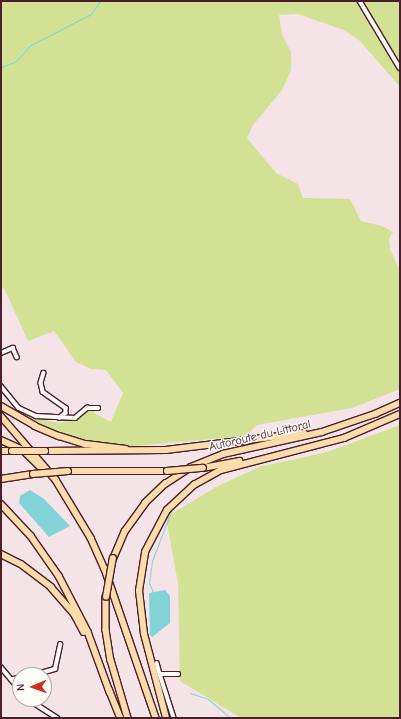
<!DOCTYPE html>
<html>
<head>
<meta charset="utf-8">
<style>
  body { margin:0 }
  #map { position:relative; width:401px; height:719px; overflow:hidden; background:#f4e3e7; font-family:"Comic Neue",sans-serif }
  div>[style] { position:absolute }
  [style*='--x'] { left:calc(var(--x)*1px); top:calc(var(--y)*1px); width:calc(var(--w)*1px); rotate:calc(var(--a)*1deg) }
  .green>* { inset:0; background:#d3e195 }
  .water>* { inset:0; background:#81d3d8 }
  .stream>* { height:1px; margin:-0.5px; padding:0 0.5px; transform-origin:0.5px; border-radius:0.5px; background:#81d3d8 }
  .roads { filter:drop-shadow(1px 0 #4a1f2b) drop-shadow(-1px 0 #4a1f2b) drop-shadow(0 1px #4a1f2b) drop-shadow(0 -1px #4a1f2b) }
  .minor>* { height:3.5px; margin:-1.75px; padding:0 1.75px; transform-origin:1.75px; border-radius:1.75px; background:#fdfcf7 }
  .highway>* { height:5.5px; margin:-2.75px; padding:0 2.75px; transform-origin:2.75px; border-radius:2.75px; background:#fbddab }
  .bridges { filter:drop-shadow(1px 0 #4a1f2b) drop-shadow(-1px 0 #4a1f2b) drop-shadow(0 1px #4a1f2b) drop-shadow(0 -1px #4a1f2b) }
  .highway-bridge>* { height:5.5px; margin:-2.75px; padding:0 2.75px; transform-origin:2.75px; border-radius:2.75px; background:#fbddab }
  span { translate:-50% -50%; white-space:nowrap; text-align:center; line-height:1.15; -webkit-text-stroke:3px #fdfcf7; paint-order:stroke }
  .street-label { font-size:12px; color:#4a1f2b }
  .frame { position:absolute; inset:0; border:2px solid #4a1f2b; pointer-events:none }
  .north { position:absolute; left:12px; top:667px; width:40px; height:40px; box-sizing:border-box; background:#fdfcf7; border:1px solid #b5a4a5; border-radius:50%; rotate:268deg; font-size:11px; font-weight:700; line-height:16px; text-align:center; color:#4a1f2b }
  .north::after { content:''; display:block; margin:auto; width:14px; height:18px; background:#c8321e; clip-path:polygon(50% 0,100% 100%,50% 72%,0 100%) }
</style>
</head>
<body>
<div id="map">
  <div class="green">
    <div style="clip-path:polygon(1px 1px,400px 1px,400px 87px,360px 41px,344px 30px,298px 14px,279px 15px,282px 34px,291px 52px,291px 70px,282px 90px,253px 125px,247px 138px,276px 173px,298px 184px,303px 198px,350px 199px,361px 221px,382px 226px,393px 232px,389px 239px,390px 249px,400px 271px,400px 389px,352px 408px,257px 425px,246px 436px,123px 447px,86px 441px,35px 425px,34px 418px,60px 423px,79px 417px,86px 409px,96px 409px,94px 413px,111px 422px,123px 393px,106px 370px,91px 369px,76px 362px,54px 331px,28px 341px,4px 288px,1px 289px)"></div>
    <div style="clip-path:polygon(400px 425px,400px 718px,241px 718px,180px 681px,178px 583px,166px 517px,218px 486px,259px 467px,327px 452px)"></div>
  </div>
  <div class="water">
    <div style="clip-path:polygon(30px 490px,44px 499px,70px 526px,49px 537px,19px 503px,20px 496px)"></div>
    <div style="clip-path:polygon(165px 590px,170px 596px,170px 623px,152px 637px,150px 635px,149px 593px)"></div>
  </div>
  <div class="stream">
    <div style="--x:1;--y:67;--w:15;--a:-20"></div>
    <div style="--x:15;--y:62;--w:23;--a:-47"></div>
    <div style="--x:31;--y:45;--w:68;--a:-27.3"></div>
    <div style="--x:91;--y:14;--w:16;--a:-55"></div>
    <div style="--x:153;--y:592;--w:10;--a:-114"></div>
    <div style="--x:149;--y:583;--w:22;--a:-82"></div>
    <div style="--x:152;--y:561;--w:56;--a:-69"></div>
    <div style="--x:190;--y:693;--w:19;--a:18"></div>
    <div style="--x:208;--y:699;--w:30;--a:40"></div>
  </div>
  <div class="roads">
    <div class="minor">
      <div style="--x:360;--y:1;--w:78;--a:59.2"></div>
      <div style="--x:1;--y:353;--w:13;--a:-23"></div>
      <div style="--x:13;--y:348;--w:10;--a:66"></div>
      <div style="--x:44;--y:373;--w:10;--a:107"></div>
      <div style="--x:41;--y:383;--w:9;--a:77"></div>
      <div style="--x:43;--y:392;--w:28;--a:35"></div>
      <div style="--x:66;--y:408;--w:5;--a:90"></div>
      <div style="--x:66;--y:413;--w:8;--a:140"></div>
      <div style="--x:1;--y:386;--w:28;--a:51"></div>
      <div style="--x:19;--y:408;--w:19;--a:25"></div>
      <div style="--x:36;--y:416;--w:39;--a:3"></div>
      <div style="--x:75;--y:418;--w:16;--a:-40"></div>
      <div style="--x:87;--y:408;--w:11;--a:0"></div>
      <div style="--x:157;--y:663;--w:11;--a:75"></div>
      <div style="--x:160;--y:674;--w:18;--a:0"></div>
      <div style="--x:1;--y:667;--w:30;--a:50"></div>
      <div style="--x:160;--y:674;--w:46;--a:72.3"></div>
      <div style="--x:34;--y:675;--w:22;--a:-16"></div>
      <div style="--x:55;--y:669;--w:25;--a:-78"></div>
      <div style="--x:13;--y:679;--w:7;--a:-8"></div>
      <div style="--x:28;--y:699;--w:35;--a:33"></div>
    </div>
    <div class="highway">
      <div style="--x:1;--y:406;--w:39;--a:30"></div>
      <div style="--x:35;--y:426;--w:26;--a:23"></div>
      <div style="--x:59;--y:436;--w:28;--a:17"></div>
      <div style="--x:86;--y:444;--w:40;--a:7.1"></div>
      <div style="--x:1;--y:416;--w:84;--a:49.3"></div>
      <div style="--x:56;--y:480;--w:68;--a:58.9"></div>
      <div style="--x:91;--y:538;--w:34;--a:66"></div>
      <div style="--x:105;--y:569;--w:157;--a:71.1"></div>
      <div style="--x:1;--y:440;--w:24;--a:24"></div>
      <div style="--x:23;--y:450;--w:28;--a:44"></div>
      <div style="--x:1;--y:451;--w:11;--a:0"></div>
      <div style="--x:45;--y:451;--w:121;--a:-0.5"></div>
      <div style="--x:166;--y:450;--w:139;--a:-7"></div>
      <div style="--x:203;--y:468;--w:37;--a:-11"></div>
      <div style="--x:68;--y:471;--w:99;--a:0"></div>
      <div style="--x:1;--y:479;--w:32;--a:-9"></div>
      <div style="--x:1;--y:504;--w:44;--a:46.8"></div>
      <div style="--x:31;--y:536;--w:49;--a:55"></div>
      <div style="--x:59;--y:576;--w:63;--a:62.6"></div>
      <div style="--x:88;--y:632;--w:64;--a:69.9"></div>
      <div style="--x:1;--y:554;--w:22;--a:27"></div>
      <div style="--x:21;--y:564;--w:38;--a:37"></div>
      <div style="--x:51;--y:587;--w:37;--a:49"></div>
      <div style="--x:75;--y:615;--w:19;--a:62"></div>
      <div style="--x:113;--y:559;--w:30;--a:-67"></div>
      <div style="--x:125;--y:531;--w:34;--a:-54"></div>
      <div style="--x:145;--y:503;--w:28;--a:-44"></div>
      <div style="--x:165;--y:484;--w:31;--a:-33"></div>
      <div style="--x:191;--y:467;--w:35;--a:-22"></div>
      <div style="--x:223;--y:454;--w:101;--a:-12.5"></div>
      <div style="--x:322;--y:432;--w:56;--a:-18.8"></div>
      <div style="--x:375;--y:414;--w:27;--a:-24"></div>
      <div style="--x:106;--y:597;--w:33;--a:90"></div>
      <div style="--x:106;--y:630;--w:30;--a:81"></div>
      <div style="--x:111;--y:660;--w:60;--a:73.7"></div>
      <div style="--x:109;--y:689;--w:31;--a:68"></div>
      <div style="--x:166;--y:718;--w:87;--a:-104.7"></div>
      <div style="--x:144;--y:634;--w:43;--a:-96.6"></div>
      <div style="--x:139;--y:591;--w:39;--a:-81"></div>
      <div style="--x:145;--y:552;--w:47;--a:-62.4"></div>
      <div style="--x:167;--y:510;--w:37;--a:-43"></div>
      <div style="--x:194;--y:485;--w:31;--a:-29"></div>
      <div style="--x:221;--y:470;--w:127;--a:-14.6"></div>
      <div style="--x:344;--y:438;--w:61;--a:-23.2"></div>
    </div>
  </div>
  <div class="bridges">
    <div class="highway-bridge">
      <div style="--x:12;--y:451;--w:33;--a:0"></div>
      <div style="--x:167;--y:471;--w:36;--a:-5"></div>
      <div style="--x:33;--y:474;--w:35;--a:-5"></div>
      <div style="--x:106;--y:597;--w:39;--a:-80"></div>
    </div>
  </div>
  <div class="street-label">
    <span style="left:260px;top:436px;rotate:-13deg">Autoroute du Littoral</span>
  </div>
  <div class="frame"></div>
  <div class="north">N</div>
</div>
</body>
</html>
